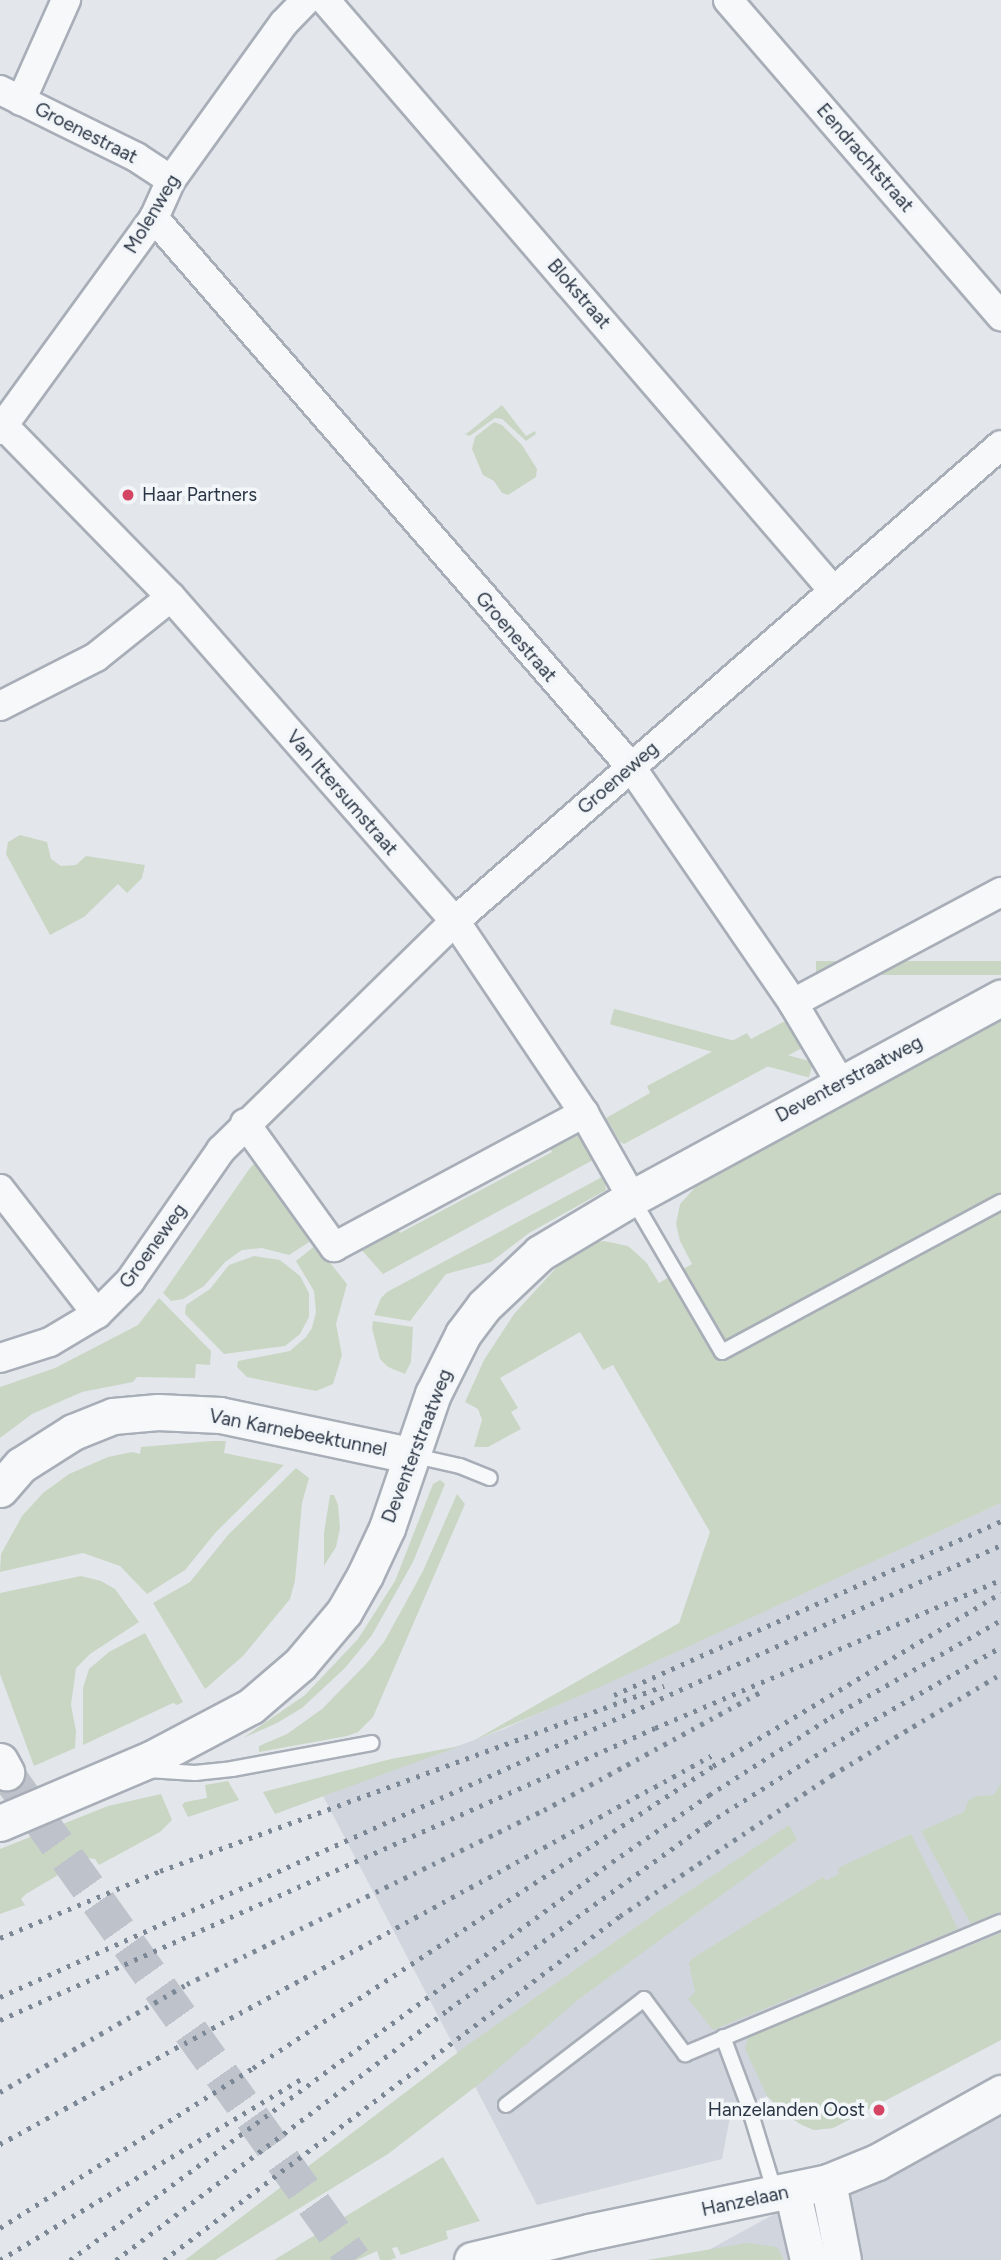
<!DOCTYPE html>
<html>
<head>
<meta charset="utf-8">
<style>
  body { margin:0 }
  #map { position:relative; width:1001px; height:2260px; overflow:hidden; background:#e3e7ec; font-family:Figtree,sans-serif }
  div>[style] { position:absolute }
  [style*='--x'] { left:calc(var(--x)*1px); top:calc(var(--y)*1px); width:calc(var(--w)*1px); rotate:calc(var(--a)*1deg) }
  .built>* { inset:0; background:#d1d6de }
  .green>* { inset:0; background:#c9d6c4; transform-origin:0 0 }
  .tertiary-tunnel>* { height:35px; margin-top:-17.5px; transform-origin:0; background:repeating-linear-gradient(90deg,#bec3cb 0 35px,transparent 0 53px) }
  .roads { filter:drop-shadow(2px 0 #a8aeb7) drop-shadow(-2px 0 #a8aeb7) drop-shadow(0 2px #a8aeb7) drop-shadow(0 -2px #a8aeb7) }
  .service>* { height:14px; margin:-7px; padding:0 7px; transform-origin:7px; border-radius:7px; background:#f6f8fa }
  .minor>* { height:28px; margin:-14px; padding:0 14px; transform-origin:14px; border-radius:14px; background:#f6f8fa }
  .tertiary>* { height:35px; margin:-17.5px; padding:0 17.5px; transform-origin:17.5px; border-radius:17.5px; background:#f6f8fa }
  .rail>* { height:5px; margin-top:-2.5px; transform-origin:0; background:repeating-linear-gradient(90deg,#7c8796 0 3.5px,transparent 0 10.5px) }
  .dots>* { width:19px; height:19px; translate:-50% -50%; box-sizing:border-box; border:4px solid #f3f6f9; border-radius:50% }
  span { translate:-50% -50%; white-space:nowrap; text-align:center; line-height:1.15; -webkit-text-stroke:7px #f3f6f9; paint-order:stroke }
  .street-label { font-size:19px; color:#2a3545 }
  .poi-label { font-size:19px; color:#2a3545 }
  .left { translate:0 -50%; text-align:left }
  .right { translate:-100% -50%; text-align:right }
</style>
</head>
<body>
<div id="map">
  <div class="built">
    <div style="clip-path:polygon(1001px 1503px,1001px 2040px,833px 2128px,814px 2130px,802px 2125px,786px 2115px,767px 2096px,731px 2112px,722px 2159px,537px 2205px,323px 1796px,504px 1729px)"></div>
    <div style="clip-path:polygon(1001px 2091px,1001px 2260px,690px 2260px)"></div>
  </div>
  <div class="green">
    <div style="clip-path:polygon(502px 405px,526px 436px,535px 431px,536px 434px,526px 441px,502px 419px,495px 418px,471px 435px,469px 436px,467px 435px,462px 432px,466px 434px)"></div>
    <div style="clip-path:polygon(494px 422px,502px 425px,522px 445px,537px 469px,536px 477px,508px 495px,502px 493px,494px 481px,483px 475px,472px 449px,475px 437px)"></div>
    <div style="clip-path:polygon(20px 835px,47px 842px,51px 859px,61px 866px,76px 865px,86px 856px,145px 865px,142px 878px,127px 893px,118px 884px,84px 917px,50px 935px,6px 854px,8px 842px)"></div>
    <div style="left:1001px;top:961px;width:14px;height:185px;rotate:90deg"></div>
    <div style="clip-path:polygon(1001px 1021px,1001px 1503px,591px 1691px,473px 1741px,679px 1623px,710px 1532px,613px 1365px,603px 1370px,580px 1332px,500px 1378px,518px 1408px,511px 1412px,521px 1429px,488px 1447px,474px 1447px,482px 1420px,478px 1409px,465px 1402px,484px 1360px,514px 1314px,556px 1268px,590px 1243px,604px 1241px,628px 1246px,646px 1262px,659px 1283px,692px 1264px,680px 1241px,676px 1224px,680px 1204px,701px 1181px)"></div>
    <div style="clip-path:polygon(783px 1022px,789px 1023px,802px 1048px,624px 1144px,620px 1142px,606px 1118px,650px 1093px,647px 1086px,747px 1033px,751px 1039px)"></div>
    <div style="left:813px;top:1062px;width:16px;height:206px;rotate:105deg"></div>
    <div style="clip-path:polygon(583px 1132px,593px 1160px,383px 1274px,358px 1246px,396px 1226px,400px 1233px,552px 1152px,548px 1144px,569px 1133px,572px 1138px)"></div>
    <div style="clip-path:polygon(259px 1159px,317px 1237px,289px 1255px,262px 1248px,242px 1250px,225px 1262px,204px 1286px,183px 1299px,171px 1301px,163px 1293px,250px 1168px)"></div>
    <div style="clip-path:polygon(604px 1176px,606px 1190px,529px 1233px,491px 1262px,446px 1274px,410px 1321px,374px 1315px,381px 1298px,387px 1292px)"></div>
    <div style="clip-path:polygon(316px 1245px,347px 1284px,336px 1324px,342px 1355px,333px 1384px,316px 1391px,247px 1377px,237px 1367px,238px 1361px,290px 1351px,306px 1337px,312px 1328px,316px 1312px,314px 1291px,296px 1261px)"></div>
    <div style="clip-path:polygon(254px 1256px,280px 1260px,300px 1276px,309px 1293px,309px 1317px,300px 1334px,285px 1346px,224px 1354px,185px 1314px,186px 1305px,210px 1289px,229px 1265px)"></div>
    <div style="clip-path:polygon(159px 1298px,211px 1351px,210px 1365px,196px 1364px,195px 1378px,137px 1377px,133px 1382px,82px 1392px,32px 1414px,0 1438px,0 1387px,55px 1368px,138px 1325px)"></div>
    <div style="clip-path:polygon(373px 1321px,413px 1327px,411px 1362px,405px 1374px,388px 1367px,380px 1359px,372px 1328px)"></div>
    <div style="clip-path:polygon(212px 1441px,226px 1441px,224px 1453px,284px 1465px,216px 1532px,185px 1570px,147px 1594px,120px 1566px,83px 1553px,0 1572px,1px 1554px,22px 1516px,43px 1493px,69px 1474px,108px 1457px,132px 1452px,140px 1454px,141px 1447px)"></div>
    <div style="clip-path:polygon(296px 1468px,309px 1478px,302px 1503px,295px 1581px,290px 1599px,243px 1656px,205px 1689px,153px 1603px,190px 1582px,228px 1535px)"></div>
    <div style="clip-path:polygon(440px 1480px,445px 1484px,413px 1562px,372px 1635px,345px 1668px,302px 1708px,277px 1723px,243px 1738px,305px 1695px,358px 1639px,395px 1581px,433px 1484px)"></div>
    <div style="clip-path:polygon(457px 1494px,465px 1504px,373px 1717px,358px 1732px,347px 1736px,259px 1752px,259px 1746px,287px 1734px,322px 1709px,367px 1663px,384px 1642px,423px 1571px)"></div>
    <div style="clip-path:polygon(330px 1495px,334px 1495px,338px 1505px,340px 1528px,336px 1547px,324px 1566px,324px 1533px)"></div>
    <div style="clip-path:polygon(81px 1576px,101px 1581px,115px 1589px,139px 1622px,90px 1654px,76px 1668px,71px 1705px,76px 1731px,75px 1748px,34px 1766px,0 1674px,0 1593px)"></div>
    <div style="clip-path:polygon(145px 1633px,183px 1702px,177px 1705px,173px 1703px,83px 1745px,83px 1688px,89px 1669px,109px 1652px)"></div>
    <div style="clip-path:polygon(460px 1746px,275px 1814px,263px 1792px,391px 1759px)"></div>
    <div style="clip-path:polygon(228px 1781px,239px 1800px,188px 1817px,182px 1805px,185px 1802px,207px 1798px,205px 1785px)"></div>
    <div style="clip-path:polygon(1001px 1783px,1001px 1911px,971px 1924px,921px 1831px,964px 1812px,968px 1801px,976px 1796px,994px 1795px)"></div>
    <div style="clip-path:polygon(161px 1794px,172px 1820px,160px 1832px,99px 1865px,95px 1859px,87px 1858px,26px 1894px,21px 1899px,25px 1905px,0 1914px,0 1849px,108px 1806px)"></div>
    <div style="clip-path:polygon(789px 1825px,797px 1840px,579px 1999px,483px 2081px,388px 2154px,215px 2260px,185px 2260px,469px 2044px,656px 1913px)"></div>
    <div style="clip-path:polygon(911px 1834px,958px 1929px,713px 2030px,688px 1999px,695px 1992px,689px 1963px,693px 1958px,823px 1877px,826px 1881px,839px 1874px,838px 1868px)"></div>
    <div style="clip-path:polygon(1001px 1933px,1001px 2040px,833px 2128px,814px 2130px,802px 2125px,786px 2115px,767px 2096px,745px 2049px,748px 2037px)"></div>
    <div style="clip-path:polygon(443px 2157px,480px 2221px,446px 2231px,448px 2239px,401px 2255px,397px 2247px,392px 2248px,396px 2258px,390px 2260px,380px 2260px,377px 2251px,357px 2260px,274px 2260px)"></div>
    <div style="clip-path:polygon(747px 2243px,777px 2247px,784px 2260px,647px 2260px)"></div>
  </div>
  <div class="tertiary-tunnel">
    <div style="--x:6;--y:1772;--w:599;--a:54.51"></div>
  </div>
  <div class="roads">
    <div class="service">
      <div style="--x:632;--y:1198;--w:178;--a:59.7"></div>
      <div style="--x:722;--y:1352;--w:317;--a:-28.3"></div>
      <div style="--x:411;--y:1455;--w:50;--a:12.7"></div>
      <div style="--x:460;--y:1466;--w:32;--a:22"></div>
      <div style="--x:148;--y:1770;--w:47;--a:3.7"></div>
      <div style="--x:195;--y:1773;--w:37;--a:-6"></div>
      <div style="--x:232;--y:1769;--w:142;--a:-10.5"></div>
      <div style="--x:723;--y:2037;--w:72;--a:69.5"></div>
      <div style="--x:748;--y:2104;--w:93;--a:73.1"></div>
      <div style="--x:506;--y:2105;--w:174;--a:-37.5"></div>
      <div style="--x:644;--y:1999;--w:69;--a:53.3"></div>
      <div style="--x:685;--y:2054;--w:342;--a:-22.7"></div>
    </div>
    <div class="minor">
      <div style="--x:325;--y:0;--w:777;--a:49.28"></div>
      <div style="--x:728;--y:0;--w:418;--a:49.2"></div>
      <div style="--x:0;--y:90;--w:152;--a:26.2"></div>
      <div style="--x:136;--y:157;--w:42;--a:33.3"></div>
      <div style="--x:21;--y:101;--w:111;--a:-66"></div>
      <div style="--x:154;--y:218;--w:727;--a:49.01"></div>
      <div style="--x:631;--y:767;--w:286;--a:55.5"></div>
      <div style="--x:793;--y:1003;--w:94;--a:59.3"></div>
      <div style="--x:4;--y:426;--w:239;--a:45.7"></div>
      <div style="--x:171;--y:597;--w:431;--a:48.8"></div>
      <div style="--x:455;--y:921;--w:231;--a:56.1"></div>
      <div style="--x:584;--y:1113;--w:98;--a:60.5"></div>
      <div style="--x:0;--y:430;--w:262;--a:-54"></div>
      <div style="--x:154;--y:218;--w:42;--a:-65.9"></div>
      <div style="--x:171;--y:180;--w:193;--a:-54.3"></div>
      <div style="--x:284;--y:23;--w:32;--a:-46"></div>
      <div style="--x:0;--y:706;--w:108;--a:-27"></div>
      <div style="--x:96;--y:657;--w:96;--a:-38.7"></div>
      <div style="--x:793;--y:1003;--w:236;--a:-28.1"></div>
      <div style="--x:245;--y:1123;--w:153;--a:54.3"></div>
      <div style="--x:334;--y:1247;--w:284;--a:-28.2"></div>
      <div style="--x:0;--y:1189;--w:158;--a:52.2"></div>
      <div style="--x:0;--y:1358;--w:52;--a:-17.7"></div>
      <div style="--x:50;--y:1342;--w:55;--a:-30.8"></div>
      <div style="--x:97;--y:1314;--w:47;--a:-45"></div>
      <div style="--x:130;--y:1281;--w:160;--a:-55.2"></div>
      <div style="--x:221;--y:1150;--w:327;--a:-44.4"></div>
      <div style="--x:455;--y:921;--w:724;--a:-41.08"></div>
    </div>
    <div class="tertiary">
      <div style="--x:0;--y:1489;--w:32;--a:-49"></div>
      <div style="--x:21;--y:1465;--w:62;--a:-32.4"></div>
      <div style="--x:73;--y:1432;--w:43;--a:-21.8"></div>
      <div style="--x:113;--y:1416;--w:45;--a:-5.1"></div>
      <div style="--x:158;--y:1412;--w:62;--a:2.8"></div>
      <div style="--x:220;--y:1415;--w:194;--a:11.9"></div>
      <div style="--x:0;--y:1761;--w:13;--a:61"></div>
      <div style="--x:0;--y:1823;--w:164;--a:-23"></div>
      <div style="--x:151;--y:1759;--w:113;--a:-27.9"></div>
      <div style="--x:251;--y:1706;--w:65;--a:-40.6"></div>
      <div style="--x:300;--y:1664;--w:68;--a:-49.8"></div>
      <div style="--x:344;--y:1612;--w:43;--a:-60.4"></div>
      <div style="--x:365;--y:1575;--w:52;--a:-64.9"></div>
      <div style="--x:387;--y:1528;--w:142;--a:-71.1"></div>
      <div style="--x:433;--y:1394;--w:67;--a:-63.4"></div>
      <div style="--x:463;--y:1334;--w:35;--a:-53"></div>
      <div style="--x:484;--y:1306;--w:77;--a:-43.4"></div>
      <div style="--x:540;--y:1253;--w:107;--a:-30.9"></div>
      <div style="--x:632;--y:1198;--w:420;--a:-28.5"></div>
      <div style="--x:828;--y:2182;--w:79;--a:79.1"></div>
      <div style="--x:792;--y:2190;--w:72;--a:77.1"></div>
      <div style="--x:472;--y:2260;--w:120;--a:-13.5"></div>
      <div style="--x:589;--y:2232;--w:244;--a:-11.8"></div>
      <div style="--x:828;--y:2182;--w:53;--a:-22.2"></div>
      <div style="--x:877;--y:2162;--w:142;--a:-29.1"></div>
    </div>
  </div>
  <div class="rail">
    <div style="--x:614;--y:1695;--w:424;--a:-24.2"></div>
    <div style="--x:0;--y:1938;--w:173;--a:-22.7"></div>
    <div style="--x:160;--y:1871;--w:537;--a:-20.16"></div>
    <div style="--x:0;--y:1997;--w:1098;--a:-24.3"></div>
    <div style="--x:0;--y:2020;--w:717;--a:-24.03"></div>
    <div style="--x:655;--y:1728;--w:376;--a:-23.2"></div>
    <div style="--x:0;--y:2092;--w:216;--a:-30"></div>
    <div style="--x:187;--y:1984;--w:397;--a:-26"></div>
    <div style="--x:544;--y:1810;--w:245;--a:-28.6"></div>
    <div style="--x:0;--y:2144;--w:810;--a:-28.62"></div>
    <div style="--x:0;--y:2228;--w:299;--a:-32.3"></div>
    <div style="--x:253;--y:2068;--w:550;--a:-33.29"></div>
    <div style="--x:713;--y:1766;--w:336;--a:-31"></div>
    <div style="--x:0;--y:2260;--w:353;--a:-31"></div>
    <div style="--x:70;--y:2260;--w:672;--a:-36.29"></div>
    <div style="--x:612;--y:1862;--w:118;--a:-34.6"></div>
    <div style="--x:709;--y:1795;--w:145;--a:-32.6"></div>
    <div style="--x:831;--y:1717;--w:196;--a:-29.7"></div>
    <div style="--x:116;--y:2260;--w:417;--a:-37"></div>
    <div style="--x:449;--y:2009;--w:319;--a:-35.7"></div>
    <div style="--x:708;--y:1823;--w:175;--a:-32.1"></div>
    <div style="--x:856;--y:1730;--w:167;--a:-29.8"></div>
    <div style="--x:164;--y:2260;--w:571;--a:-37.03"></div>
    <div style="--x:620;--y:1916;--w:255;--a:-33.6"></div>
    <div style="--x:832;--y:1775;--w:197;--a:-30.9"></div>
  </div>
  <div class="dots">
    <div style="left:128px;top:495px;background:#d44463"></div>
    <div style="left:879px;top:2110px;background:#d44463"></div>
  </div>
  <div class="street-label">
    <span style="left:86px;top:133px;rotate:27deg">Groenestraat</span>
    <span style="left:865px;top:158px;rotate:49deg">Eendrachtstraat</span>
    <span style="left:152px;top:214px;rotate:-59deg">Molenweg</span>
    <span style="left:579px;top:294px;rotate:49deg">Blokstraat</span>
    <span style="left:516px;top:637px;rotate:49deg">Groenestraat</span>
    <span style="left:618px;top:778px;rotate:-41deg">Groeneweg</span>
    <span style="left:342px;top:793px;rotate:49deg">Van Ittersumstraat</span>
    <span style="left:849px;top:1079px;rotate:-28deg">Deventerstraatweg</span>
    <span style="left:153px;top:1246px;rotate:-54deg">Groeneweg</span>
    <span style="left:298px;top:1433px;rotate:11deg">Van Karnebeektunnel</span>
    <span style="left:417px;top:1446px;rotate:-69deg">Deventerstraatweg</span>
    <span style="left:745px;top:2201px;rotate:-12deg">Hanzelaan</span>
  </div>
  <div class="poi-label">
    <span class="left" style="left:142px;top:495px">Haar Partners</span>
    <span class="right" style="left:865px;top:2110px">Hanzelanden Oost</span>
  </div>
</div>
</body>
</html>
